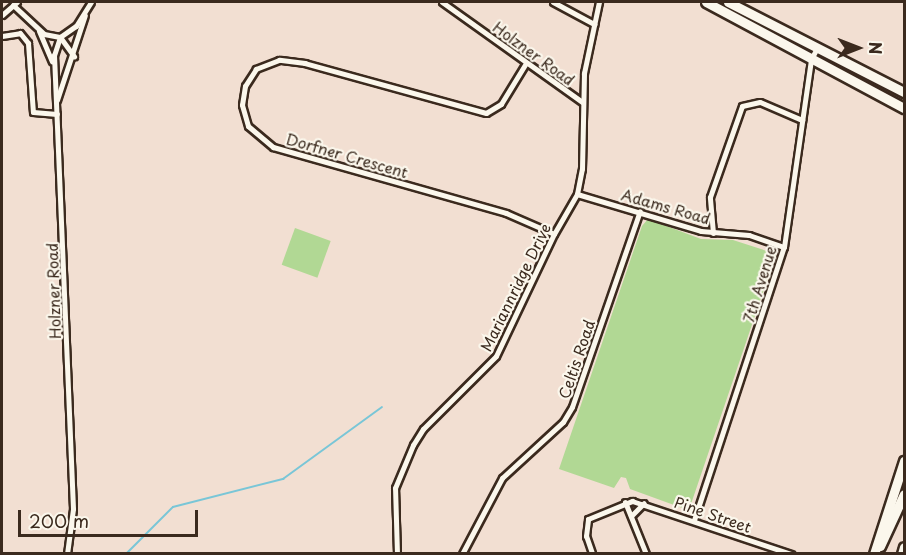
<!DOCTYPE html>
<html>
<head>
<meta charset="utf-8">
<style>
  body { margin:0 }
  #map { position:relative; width:906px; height:555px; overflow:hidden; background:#f2dfd2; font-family:"Playpen Sans",sans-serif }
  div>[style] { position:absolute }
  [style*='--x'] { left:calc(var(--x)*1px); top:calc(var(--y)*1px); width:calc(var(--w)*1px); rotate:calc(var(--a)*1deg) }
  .green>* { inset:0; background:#b1d894; transform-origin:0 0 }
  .stream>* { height:1.5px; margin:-0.75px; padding:0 0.75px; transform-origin:0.75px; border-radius:0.75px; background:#79c6d7 }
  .roads { filter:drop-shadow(2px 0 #3b2a1e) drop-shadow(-2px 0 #3b2a1e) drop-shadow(0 2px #3b2a1e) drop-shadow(0 -2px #3b2a1e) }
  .street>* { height:5px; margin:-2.5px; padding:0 2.5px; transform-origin:2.5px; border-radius:2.5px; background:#fbf7ec }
  .highway>* { height:9px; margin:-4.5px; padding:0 4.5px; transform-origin:4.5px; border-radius:4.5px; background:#fbf7ec }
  span { translate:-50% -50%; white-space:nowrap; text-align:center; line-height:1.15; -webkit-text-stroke:4.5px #fbf7ec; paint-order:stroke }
  .street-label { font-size:15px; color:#3b2a1e }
  .frame { position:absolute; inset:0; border:3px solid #3b2a1e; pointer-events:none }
  .north { position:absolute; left:828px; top:18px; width:60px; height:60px; -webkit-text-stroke:4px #fbf7ec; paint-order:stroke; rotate:90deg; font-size:16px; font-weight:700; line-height:24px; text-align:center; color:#3b2a1e }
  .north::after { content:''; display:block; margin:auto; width:21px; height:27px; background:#3b2a1e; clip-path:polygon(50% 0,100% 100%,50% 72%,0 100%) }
  .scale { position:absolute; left:18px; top:510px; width:180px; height:27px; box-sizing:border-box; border:3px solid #3b2a1e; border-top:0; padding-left:8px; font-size:18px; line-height:21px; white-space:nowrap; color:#3b2a1e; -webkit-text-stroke:4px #fbf7ec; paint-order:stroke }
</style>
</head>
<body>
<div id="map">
  <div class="green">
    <div style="clip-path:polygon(648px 219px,701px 239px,733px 240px,776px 254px,691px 504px,685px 509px,630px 489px,626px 478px,621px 477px,614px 488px,559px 469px,642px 226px)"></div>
    <div style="left:295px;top:228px;width:38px;height:39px;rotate:20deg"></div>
  </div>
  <div class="stream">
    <div style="--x:126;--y:554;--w:66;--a:-45"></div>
    <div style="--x:173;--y:507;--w:114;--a:-14.3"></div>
    <div style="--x:283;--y:479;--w:122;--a:-36"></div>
  </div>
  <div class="roads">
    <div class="street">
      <div style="--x:442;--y:2;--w:172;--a:35.5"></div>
      <div style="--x:553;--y:2;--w:47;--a:28.2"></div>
      <div style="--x:13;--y:5;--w:42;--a:43.1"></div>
      <div style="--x:44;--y:34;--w:16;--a:11"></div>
      <div style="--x:60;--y:37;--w:19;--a:-35"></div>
      <div style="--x:76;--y:26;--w:28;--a:-58"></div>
      <div style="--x:2;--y:15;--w:20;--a:-41"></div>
      <div style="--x:39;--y:31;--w:33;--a:67"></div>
      <div style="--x:2;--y:36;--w:18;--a:-9"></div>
      <div style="--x:20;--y:33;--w:13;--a:51"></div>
      <div style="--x:28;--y:43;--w:69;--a:85.9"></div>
      <div style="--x:33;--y:112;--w:24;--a:5"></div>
      <div style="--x:60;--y:37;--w:19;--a:108"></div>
      <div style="--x:54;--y:55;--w:454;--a:87.6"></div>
      <div style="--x:73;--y:509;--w:45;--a:97.6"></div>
      <div style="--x:60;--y:37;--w:24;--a:54"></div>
      <div style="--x:526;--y:63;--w:48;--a:121.4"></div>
      <div style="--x:501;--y:104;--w:17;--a:149"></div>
      <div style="--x:486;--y:113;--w:188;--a:-164.6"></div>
      <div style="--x:305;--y:63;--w:26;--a:-173"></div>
      <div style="--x:279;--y:60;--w:25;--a:159"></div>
      <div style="--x:256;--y:69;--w:20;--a:123"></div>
      <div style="--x:245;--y:86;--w:19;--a:99"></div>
      <div style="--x:242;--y:105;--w:22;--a:74"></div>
      <div style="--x:248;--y:126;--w:33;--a:40"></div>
      <div style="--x:273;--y:147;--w:242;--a:15.8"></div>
      <div style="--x:506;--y:213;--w:52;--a:23.6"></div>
      <div style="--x:57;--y:100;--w:89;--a:-71.8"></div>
      <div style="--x:577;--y:194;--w:129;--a:16.6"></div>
      <div style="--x:701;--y:231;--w:48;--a:4.8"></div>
      <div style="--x:749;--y:235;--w:37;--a:19"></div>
      <div style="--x:713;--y:233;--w:36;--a:-95"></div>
      <div style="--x:710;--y:197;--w:96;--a:-70.6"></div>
      <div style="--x:742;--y:106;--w:18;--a:-13"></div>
      <div style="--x:760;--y:102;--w:46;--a:23.2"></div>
      <div style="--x:625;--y:502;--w:56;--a:68"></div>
      <div style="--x:631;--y:516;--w:18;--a:-45"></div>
      <div style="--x:694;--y:520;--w:287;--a:-71.8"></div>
      <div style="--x:784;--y:247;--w:190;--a:-81.8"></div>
      <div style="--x:811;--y:59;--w:13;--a:-61"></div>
      <div style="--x:592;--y:553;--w:18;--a:-109"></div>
      <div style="--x:586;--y:536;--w:17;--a:-83"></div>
      <div style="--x:588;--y:519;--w:48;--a:-22.2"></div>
      <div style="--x:632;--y:501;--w:168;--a:18.4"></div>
      <div style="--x:397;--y:554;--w:66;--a:-91.7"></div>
      <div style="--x:395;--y:488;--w:47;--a:-67.3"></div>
      <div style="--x:413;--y:445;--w:19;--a:-58"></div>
      <div style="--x:423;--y:429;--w:103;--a:-45"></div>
      <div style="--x:496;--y:356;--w:135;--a:-64.6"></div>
      <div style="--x:554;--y:234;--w:46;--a:-60.1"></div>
      <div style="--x:577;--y:194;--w:25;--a:-79"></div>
      <div style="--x:582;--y:169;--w:96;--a:-88.8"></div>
      <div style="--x:584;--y:73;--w:73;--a:-78.1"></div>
      <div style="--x:462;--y:554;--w:86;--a:-62.2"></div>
      <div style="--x:502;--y:478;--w:83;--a:-42.6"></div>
      <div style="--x:563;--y:422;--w:17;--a:-59"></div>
      <div style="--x:572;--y:407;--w:207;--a:-70.9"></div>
    </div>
    <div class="highway">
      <div style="--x:706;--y:2;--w:225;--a:28.2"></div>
      <div style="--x:728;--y:2;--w:198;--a:27.1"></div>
      <div style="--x:880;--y:546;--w:57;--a:-65.2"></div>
      <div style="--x:874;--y:554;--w:98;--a:-72.1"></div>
      <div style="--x:902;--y:554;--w:7;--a:-74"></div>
    </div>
  </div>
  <div class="street-label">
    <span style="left:534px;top:53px;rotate:36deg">Holzner Road</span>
    <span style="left:347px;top:155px;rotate:16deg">Dorfner Crescent</span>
    <span style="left:666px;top:206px;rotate:16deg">Adams Road</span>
    <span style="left:759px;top:284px;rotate:-73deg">7th Avenue</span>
    <span style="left:515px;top:287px;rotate:-64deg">Mariannridge Drive</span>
    <span style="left:53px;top:291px;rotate:-92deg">Holzner Road</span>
    <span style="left:576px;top:359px;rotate:-71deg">Celtis Road</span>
    <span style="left:713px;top:514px;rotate:19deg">Pine Street</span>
  </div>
  <div class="frame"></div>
  <div class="north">N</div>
  <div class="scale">200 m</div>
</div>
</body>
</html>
